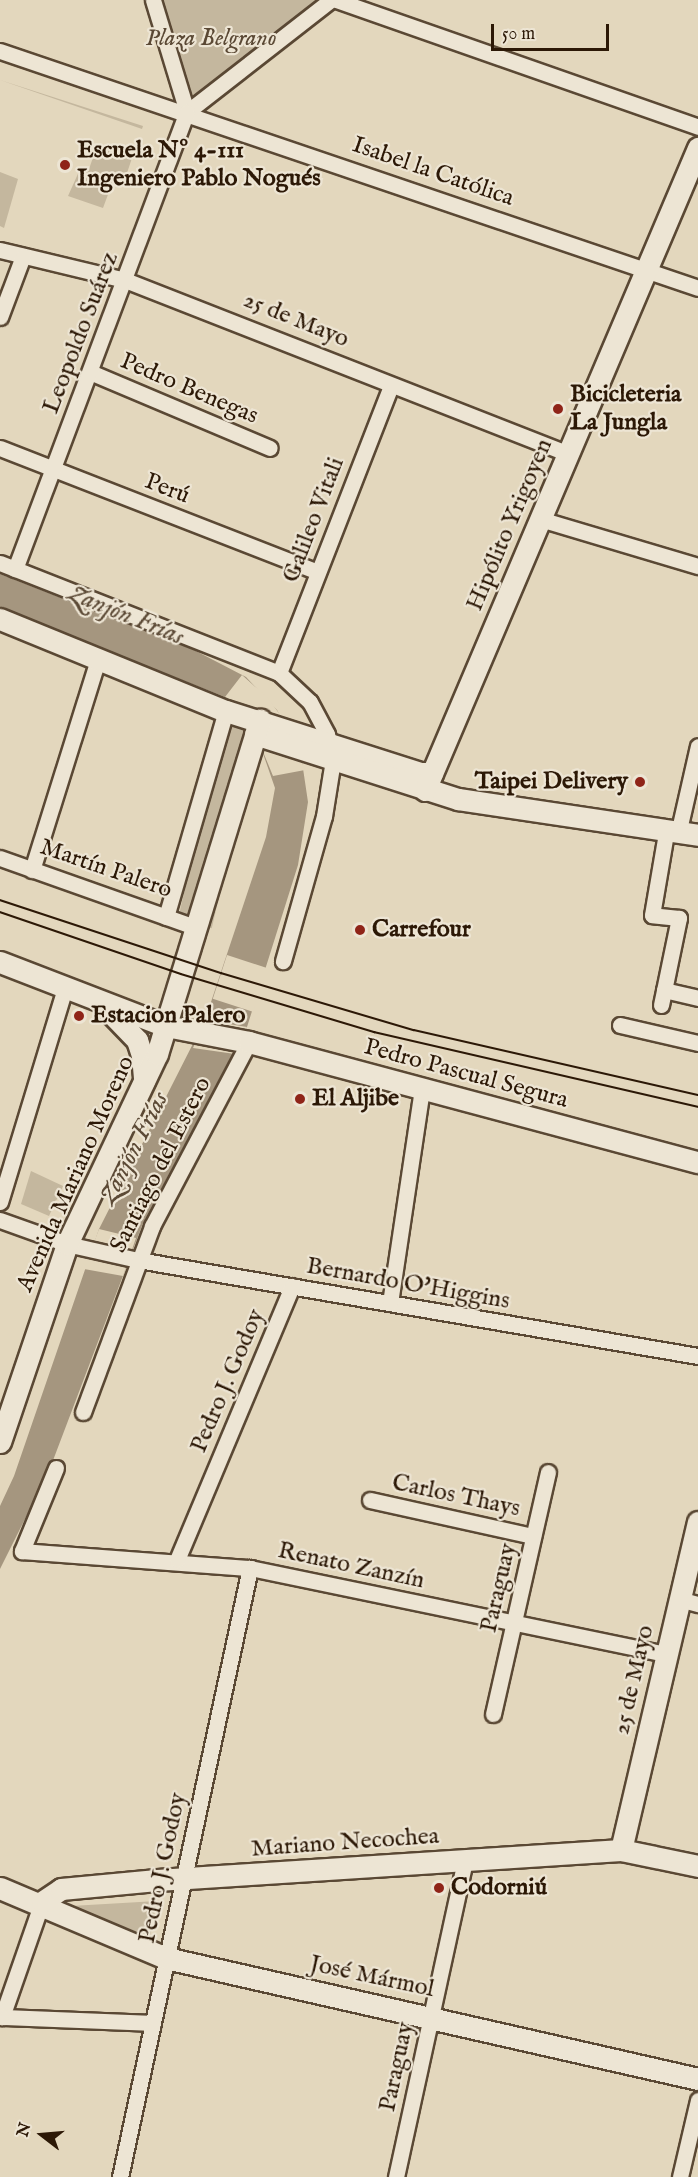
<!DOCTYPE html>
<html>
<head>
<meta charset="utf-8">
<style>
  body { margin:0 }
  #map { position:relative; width:698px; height:2177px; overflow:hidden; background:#e3d7bd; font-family:"IM FELL English",serif }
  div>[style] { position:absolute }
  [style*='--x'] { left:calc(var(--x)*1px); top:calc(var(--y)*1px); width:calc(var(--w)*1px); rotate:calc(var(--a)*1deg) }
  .green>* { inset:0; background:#c4b79e; transform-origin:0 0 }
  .water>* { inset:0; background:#a5967f }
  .pier>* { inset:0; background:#e3d7bd; transform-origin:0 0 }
  .roads { filter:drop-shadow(2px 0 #5a4834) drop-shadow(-2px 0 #5a4834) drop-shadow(0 2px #5a4834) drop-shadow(0 -2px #5a4834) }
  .street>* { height:15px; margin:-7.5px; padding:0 7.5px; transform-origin:7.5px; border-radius:7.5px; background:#ede5d4 }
  .secondary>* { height:21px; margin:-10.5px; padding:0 10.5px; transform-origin:10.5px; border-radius:10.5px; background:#ede5d4 }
  .tram>* { height:1.5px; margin:-0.75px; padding:0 0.75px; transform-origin:0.75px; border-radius:0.75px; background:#2c1806 }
  .dots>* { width:16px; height:16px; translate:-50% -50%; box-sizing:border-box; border:3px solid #ede5d4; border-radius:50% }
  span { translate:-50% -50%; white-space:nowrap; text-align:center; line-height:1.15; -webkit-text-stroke:4.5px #ede5d4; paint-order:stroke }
  .park-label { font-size:24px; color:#5a4834; font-style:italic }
  .poi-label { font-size:24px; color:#2c1806; font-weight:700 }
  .left { translate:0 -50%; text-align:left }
  .right { translate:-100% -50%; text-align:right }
  .street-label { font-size:24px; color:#2c1806 }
  .water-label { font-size:26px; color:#5c4a36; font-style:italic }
  .north { position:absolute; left:12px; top:2105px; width:60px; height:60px; -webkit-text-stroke:4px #ede5d4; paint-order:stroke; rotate:286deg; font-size:16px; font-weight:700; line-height:24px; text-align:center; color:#2c1806 }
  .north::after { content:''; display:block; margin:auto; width:21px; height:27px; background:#2c1806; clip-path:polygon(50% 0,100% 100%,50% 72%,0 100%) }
  .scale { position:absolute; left:491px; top:24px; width:118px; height:27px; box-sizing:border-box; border:3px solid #2c1806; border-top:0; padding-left:8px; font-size:18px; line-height:21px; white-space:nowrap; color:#2c1806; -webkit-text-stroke:4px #ede5d4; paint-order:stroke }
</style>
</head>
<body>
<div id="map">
  <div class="green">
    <div style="clip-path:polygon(158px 0,326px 0,189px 106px)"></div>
    <div style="clip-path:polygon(0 80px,143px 126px,142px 129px)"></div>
    <div style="clip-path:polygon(98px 143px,133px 155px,126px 176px,116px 173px,103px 208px,68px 196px,81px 167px,89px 169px)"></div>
    <div style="clip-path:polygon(0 172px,18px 179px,4px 228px,0 226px)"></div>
    <div style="left:226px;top:711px;width:35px;height:215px;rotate:13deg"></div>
    <div style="clip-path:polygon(31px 1171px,63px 1186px,49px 1216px,21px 1204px)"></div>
    <div style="clip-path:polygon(157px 1901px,150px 1937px,71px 1906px)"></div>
  </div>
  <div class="water">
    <div style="clip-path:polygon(0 574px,194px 650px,246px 677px,277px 710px,301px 755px,308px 802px,298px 865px,247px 1027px,143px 1223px,49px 1471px,0 1569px,0 1506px,14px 1476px,99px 1229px,205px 1020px,266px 837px,275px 788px,259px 742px,225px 697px,0 608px)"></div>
  </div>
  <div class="pier">
    <div style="clip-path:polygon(242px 675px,268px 698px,286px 723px,305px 770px,273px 776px,259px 742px,225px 697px)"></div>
    <div style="left:227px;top:955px;width:42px;height:46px;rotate:18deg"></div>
    <div style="clip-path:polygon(205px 1020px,247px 1027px,235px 1054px,193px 1048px)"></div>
    <div style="clip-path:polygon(99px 1229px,136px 1238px,123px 1276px,84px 1269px)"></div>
  </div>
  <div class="roads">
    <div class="street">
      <div style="--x:153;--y:0;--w:117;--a:73.1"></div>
      <div style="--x:336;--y:0;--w:384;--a:19.3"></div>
      <div style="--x:0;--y:51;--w:737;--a:18.75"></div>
      <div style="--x:187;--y:112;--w:182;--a:-37.9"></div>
      <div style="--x:0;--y:250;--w:129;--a:13.5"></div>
      <div style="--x:125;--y:280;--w:476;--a:21.4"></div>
      <div style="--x:0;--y:317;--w:65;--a:-69.3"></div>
      <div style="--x:90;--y:372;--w:195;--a:22.9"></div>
      <div style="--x:0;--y:448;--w:341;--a:21.3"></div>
      <div style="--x:540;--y:519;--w:165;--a:16.6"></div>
      <div style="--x:0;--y:563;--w:300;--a:21.5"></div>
      <div style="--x:279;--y:673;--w:42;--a:43.1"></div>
      <div style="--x:310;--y:702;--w:36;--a:62"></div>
      <div style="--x:327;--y:734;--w:27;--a:77"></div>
      <div style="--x:333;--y:760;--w:57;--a:99.1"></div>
      <div style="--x:324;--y:816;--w:151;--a:105.8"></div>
      <div style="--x:15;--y:569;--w:488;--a:-69.4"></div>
      <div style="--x:279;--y:673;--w:309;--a:-68.7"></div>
      <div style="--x:678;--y:834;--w:90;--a:-77.2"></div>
      <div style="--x:0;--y:858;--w:207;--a:19.5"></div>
      <div style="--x:32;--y:870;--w:220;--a:-72.6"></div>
      <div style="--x:166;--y:917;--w:215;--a:-73.8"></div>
      <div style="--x:664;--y:990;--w:35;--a:13"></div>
      <div style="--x:661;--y:1005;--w:89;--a:-78.3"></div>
      <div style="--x:679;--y:918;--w:27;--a:-174"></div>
      <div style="--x:652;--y:915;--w:83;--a:-80.3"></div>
      <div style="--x:620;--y:1025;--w:80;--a:13"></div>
      <div style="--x:0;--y:1202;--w:224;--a:-73.1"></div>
      <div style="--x:0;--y:1220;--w:71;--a:19.7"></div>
      <div style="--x:67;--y:1244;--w:73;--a:12.7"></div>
      <div style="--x:138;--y:1260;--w:568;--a:9.73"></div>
      <div style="--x:390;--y:1303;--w:217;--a:-81.5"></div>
      <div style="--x:83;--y:1412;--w:198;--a:-69.6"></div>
      <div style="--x:152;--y:1226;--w:208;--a:-62.2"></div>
      <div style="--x:56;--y:1468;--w:90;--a:112.3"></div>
      <div style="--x:22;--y:1551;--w:229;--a:4.3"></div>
      <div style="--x:250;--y:1568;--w:425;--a:11.7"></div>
      <div style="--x:370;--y:1500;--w:167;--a:12.5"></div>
      <div style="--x:177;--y:1560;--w:297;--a:-67.2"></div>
      <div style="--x:679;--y:1599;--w:20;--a:15"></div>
      <div style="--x:493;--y:1714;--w:248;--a:-77.2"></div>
      <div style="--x:42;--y:1902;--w:122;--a:109.2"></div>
      <div style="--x:2;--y:2017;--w:151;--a:2.3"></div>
      <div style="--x:120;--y:2177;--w:623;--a:-77.95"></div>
      <div style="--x:396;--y:2177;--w:324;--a:-77.7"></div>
      <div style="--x:680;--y:2177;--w:79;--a:-76.8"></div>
    </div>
    <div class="secondary">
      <div style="--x:0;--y:619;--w:244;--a:22.2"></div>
      <div style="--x:226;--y:711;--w:204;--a:17.7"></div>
      <div style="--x:420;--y:773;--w:12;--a:0"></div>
      <div style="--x:255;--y:734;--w:213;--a:17.8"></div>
      <div style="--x:458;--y:799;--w:243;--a:8.5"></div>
      <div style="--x:425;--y:790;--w:698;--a:-66.96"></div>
      <div style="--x:0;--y:962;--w:178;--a:21.1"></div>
      <div style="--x:166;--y:1026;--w:85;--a:10.9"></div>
      <div style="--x:249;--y:1042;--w:465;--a:15"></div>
      <div style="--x:108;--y:1010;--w:42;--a:46"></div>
      <div style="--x:137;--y:1040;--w:16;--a:72"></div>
      <div style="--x:142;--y:1055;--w:25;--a:85"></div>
      <div style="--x:0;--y:1442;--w:209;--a:-71.3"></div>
      <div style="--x:67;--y:1244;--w:210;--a:-64.7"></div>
      <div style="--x:157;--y:1054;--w:350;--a:-72.9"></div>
      <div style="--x:621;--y:1850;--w:337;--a:-76.8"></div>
      <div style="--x:0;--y:1888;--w:180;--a:22.9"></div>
      <div style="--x:166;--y:1958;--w:546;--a:12.81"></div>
      <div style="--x:42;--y:1902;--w:23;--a:-34"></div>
      <div style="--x:61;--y:1889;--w:96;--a:-5.4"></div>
      <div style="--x:157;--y:1880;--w:465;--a:-3.7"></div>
      <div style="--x:621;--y:1850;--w:79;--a:11.7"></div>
    </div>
  </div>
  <div class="tram">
    <div style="--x:0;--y:900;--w:233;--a:18.3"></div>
    <div style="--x:221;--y:973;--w:201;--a:16.5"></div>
    <div style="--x:414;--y:1030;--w:291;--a:12.9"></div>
    <div style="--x:0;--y:912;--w:191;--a:18.9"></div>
    <div style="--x:181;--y:974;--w:202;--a:16.7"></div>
    <div style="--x:374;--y:1032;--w:333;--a:13"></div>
  </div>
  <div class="dots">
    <div style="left:65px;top:165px;background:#8f2418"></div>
    <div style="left:558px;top:409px;background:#8f2418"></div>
    <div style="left:640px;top:782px;background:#8f2418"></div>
    <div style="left:360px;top:930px;background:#8f2418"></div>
    <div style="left:79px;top:1016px;background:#8f2418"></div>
    <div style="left:300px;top:1099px;background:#8f2418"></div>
    <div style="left:439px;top:1888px;background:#8f2418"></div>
  </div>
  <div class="park-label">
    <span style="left:211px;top:39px">Plaza Belgrano</span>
  </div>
  <div class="poi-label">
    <span class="left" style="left:77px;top:165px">Escuela Nº 4-111<br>Ingeniero Pablo Nogués</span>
    <span class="left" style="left:570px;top:409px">Bicicleteria<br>La Jungla</span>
    <span class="right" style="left:628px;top:782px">Taipei Delivery</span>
    <span class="left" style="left:372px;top:930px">Carrefour</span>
    <span class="left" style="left:91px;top:1016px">Estacion Palero</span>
    <span class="left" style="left:312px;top:1099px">El Aljibe</span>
    <span class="left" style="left:451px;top:1888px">Codorniú</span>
  </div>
  <div class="street-label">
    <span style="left:433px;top:172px;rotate:19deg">Isabel la Católica</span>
    <span style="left:296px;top:320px;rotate:22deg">25 de Mayo</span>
    <span style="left:81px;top:333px;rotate:-69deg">Leopoldo Suárez</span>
    <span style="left:189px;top:389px;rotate:23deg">Pedro Benegas</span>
    <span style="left:167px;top:489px;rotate:21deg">Perú</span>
    <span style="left:314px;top:520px;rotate:-69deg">Galileo Vitali</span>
    <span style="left:510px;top:525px;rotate:-67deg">Hipólito Yrigoyen</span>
    <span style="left:106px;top:869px;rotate:19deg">Martín Palero</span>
    <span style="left:466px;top:1074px;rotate:15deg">Pedro Pascual Segura</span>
    <span style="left:161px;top:1165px;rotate:-63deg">Santiago del Estero</span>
    <span style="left:76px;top:1174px;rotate:-66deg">Avenida Mariano Moreno</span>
    <span style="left:408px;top:1284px;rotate:10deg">Bernardo O'Higgins</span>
    <span style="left:228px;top:1381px;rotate:-67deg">Pedro J. Godoy</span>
    <span style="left:456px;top:1496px;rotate:12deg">Carlos Thays</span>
    <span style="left:351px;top:1566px;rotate:12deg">Renato Zanzín</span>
    <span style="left:499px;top:1588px;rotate:-77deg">Paraguay</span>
    <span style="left:634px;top:1680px;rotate:-77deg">25 de Mayo</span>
    <span style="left:345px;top:1843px;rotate:-4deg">Mariano Necochea</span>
    <span style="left:163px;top:1868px;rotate:-78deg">Pedro J. Godoy</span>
    <span style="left:372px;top:1977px;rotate:12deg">José Mármol</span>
    <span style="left:397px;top:2067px;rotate:-78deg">Paraguay</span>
  </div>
  <div class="water-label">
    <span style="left:126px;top:615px;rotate:22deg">Zanjón Frías</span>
    <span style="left:134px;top:1148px;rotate:-63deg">Zanjón Frías</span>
  </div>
  <div class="north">N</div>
  <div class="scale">50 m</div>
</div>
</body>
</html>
